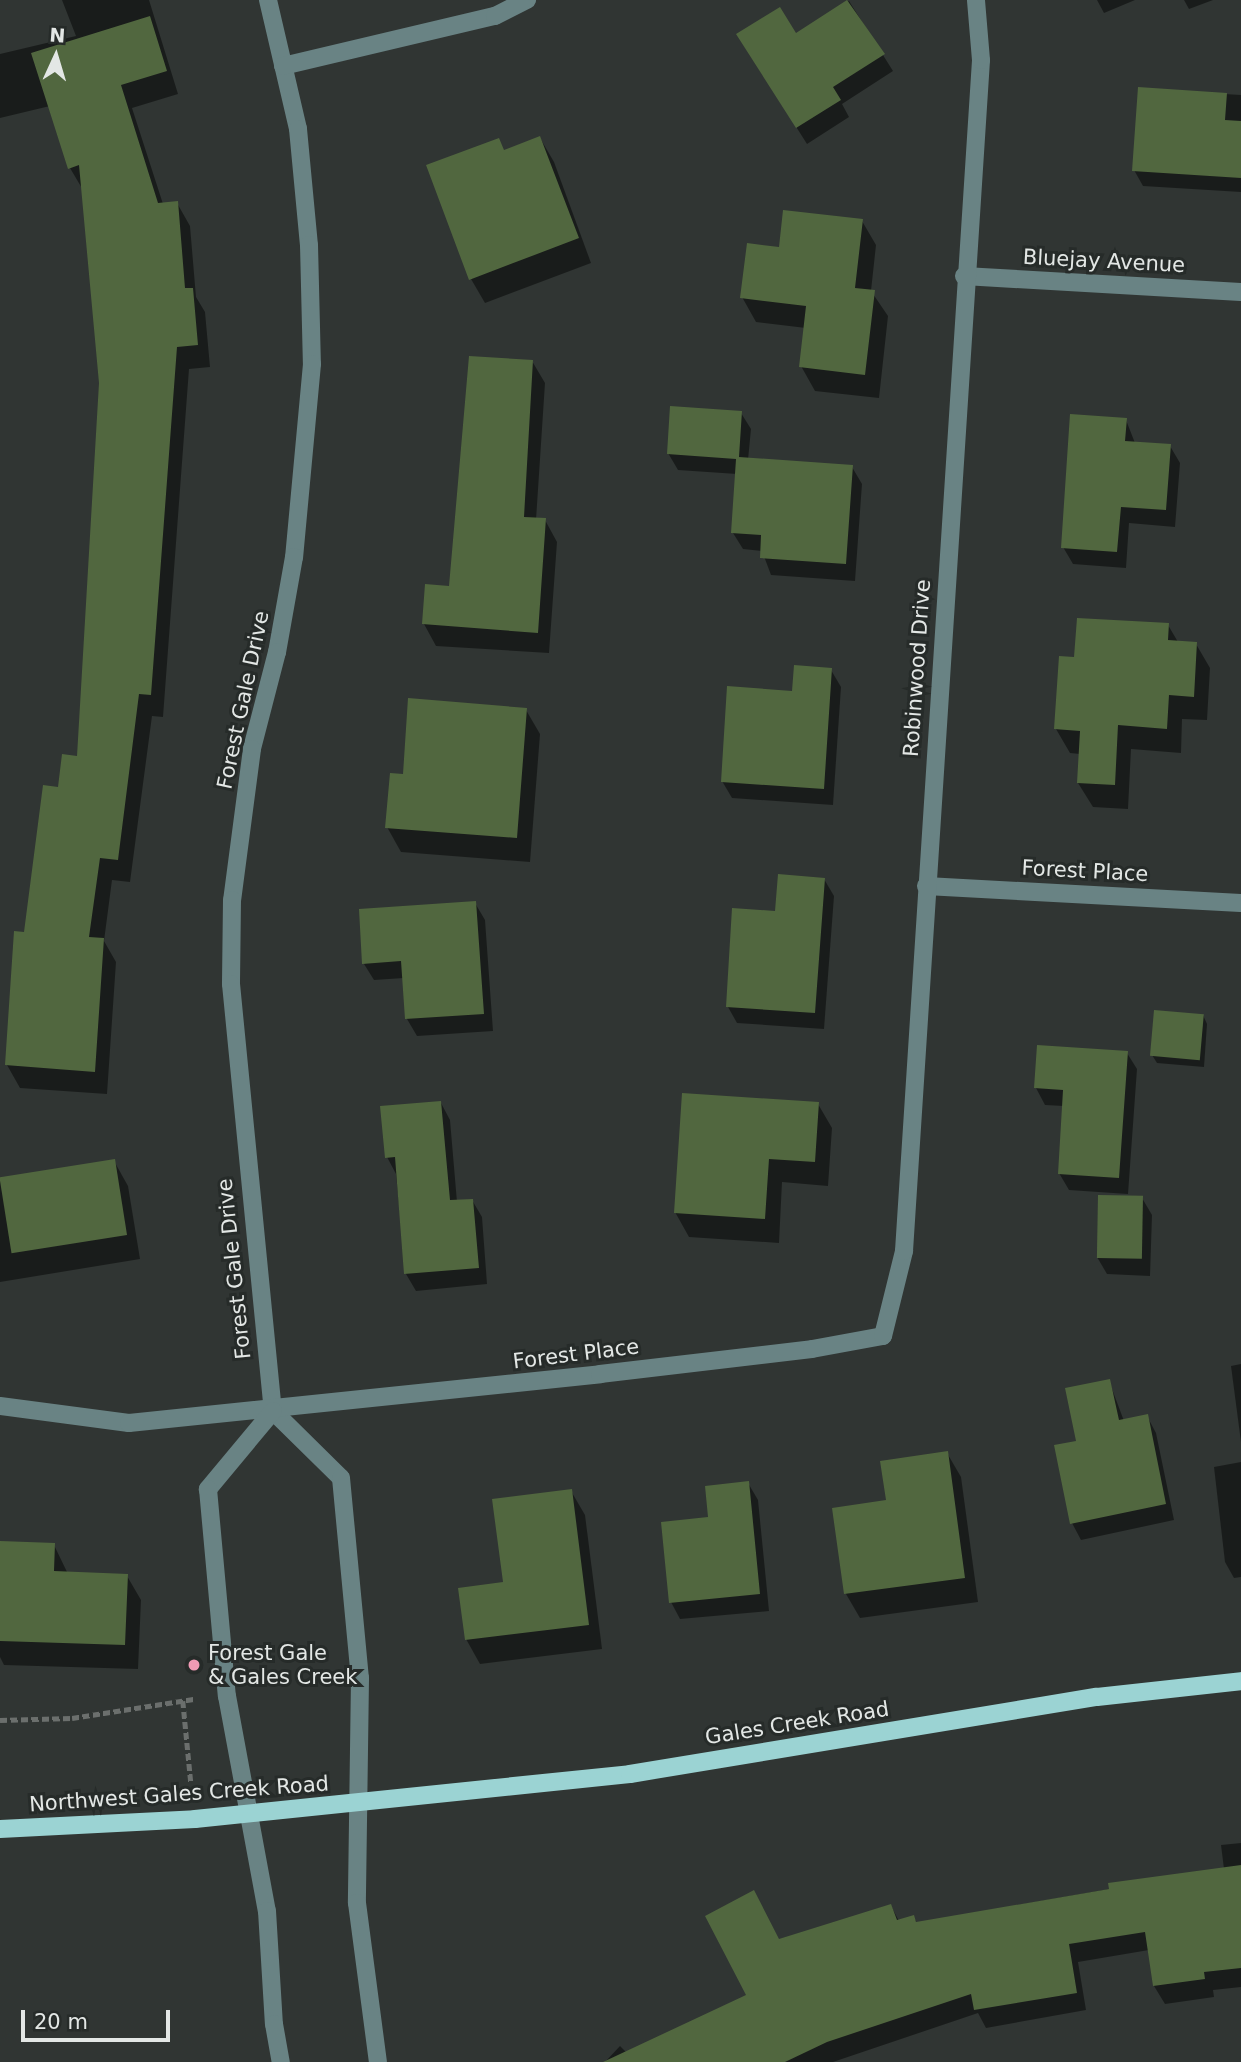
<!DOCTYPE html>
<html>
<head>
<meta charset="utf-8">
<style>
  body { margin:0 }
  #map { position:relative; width:1241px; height:2062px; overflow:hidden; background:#303533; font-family:"DejaVu Sans",sans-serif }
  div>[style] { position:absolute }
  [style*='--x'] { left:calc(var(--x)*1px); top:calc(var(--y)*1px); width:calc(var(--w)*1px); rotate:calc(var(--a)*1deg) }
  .shadow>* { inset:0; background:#0007 }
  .building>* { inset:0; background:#51673f; transform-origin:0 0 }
  .path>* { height:4.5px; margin-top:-2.25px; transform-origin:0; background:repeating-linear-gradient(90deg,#6b6f6d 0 7px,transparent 0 10.5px) }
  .minor>* { height:18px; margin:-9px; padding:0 9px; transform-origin:9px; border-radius:9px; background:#698384 }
  .major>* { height:18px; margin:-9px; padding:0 9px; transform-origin:9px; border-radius:9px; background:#9bd3d3 }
  .dots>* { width:19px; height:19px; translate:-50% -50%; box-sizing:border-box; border:4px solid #262b29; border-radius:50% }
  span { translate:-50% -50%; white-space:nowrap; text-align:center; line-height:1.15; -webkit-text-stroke:6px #262b29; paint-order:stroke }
  .street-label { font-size:21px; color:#e3e7e5 }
  .poi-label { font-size:21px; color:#e3e7e5 }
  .left { translate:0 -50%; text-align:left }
  .north { position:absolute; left:21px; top:21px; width:70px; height:70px; -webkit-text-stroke:5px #262b29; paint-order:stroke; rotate:4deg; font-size:19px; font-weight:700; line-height:28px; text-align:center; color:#e3e7e5 }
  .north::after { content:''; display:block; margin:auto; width:24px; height:32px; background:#e3e7e5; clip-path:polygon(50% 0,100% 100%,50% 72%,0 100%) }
  .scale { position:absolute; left:21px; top:2010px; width:149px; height:32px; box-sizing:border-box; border:4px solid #e3e7e5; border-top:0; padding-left:9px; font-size:21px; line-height:24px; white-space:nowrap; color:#e3e7e5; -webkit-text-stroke:5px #262b29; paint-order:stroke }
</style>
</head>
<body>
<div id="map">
  <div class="shadow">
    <div style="clip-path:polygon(62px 0,149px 0,178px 94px,132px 108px,163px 204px,177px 203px,190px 226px,196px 297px,205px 312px,210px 367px,189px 369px,163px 717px,152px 716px,130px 882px,112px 880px,104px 941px,116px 962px,107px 1094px,20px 1088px,7px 1065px,26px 934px,59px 789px,79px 758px,101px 383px,83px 190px,70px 168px,50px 106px,0 118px,0 54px,76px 36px)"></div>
    <div style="clip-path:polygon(1097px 0,1135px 0,1104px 13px)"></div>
    <div style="clip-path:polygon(1184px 0,1213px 0,1189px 9px)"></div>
    <div style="clip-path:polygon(849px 1px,893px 71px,842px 104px,849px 117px,807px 144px,748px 51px,795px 35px)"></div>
    <div style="clip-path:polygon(1140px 89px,1241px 95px,1241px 192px,1143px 186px,1134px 170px)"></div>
    <div style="clip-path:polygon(540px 138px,554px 162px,591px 263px,485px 303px,471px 279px,505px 152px)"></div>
    <div style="clip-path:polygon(862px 221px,876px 245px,871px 291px,888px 316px,879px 398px,815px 391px,801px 366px,806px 328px,756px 322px,742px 297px,781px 249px)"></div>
    <div style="clip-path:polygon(532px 361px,545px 383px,536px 520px,545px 520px,557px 542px,549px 653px,436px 646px,424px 624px,451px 588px)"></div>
    <div style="clip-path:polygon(741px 413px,751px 429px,748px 460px,852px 467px,862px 484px,855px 581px,771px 575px,762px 551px,743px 549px,733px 533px,737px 474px,678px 470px,668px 453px)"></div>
    <div style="clip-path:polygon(1126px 420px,1135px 443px,1170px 446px,1180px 463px,1175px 527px,1129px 523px,1126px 568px,1073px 564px,1063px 547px)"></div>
    <div style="clip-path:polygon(1168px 625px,1178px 642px,1196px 644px,1210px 668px,1207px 720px,1182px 719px,1181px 753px,1131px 749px,1128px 809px,1093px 807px,1078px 783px,1080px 754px,1070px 753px,1056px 729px,1076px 659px)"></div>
    <div style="clip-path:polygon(831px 670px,841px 687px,833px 805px,732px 798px,722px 781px,793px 693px)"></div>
    <div style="clip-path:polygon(526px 710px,540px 734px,530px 862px,401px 852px,387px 827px,405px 776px)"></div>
    <div style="clip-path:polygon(824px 879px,834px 896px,824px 1029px,737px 1023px,728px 1007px)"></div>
    <div style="clip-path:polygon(475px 903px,485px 920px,493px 1031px,417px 1036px,407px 1019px,404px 978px,374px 980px,364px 964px)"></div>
    <div style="clip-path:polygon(1203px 1015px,1207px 1024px,1204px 1067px,1157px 1063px,1152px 1055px)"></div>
    <div style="clip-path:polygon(1127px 1053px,1137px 1069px,1128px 1194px,1069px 1190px,1059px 1173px,1064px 1106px,1045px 1105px,1036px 1088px)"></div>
    <div style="clip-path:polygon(441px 1103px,450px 1120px,457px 1202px,472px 1200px,482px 1217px,487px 1284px,416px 1291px,406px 1274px,396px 1174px,387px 1157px)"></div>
    <div style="clip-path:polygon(818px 1104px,832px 1128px,828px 1186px,782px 1182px,779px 1243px,689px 1237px,675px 1212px)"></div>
    <div style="clip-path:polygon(114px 1161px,128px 1186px,140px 1259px,0 1282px,0 1181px)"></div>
    <div style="clip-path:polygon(1142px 1198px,1152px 1215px,1150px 1276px,1107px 1274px,1097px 1257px)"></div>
    <div style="clip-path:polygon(1241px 1364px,1241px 1442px,1231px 1366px)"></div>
    <div style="clip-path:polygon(1109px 1381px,1124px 1421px,1147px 1416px,1156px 1433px,1174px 1520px,1081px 1540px,1072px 1523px,1078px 1442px)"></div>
    <div style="clip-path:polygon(947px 1453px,961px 1477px,978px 1602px,860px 1618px,846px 1594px,888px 1501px)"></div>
    <div style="clip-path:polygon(1241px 1462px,1241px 1577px,1234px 1578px,1225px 1562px,1214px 1467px)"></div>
    <div style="clip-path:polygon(748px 1483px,758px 1500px,769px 1611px,680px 1619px,671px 1602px)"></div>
    <div style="clip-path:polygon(571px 1491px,585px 1515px,602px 1649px,480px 1664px,466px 1639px)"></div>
    <div style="clip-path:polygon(0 1543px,54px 1545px,68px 1574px,127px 1576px,141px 1600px,138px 1669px,4px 1665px,0 1657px)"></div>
    <div style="clip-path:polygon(1241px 1843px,1241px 1987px,1213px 1990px,1214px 1997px,1165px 2004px,1154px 1986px,1149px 1950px,1078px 1962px,1086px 2010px,986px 2028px,978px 2013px,833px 2062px,605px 2062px,620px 2046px,627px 2053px,749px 1996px,779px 1941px,891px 1906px,899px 1921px,913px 1917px,917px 1923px,1224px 1869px,1221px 1845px)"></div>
  </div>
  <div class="building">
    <div style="clip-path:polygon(847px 0,885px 54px,833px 87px,841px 100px,796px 128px,736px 34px,780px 7px,796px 33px)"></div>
    <div style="clip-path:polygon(150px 16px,167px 71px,121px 85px,158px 203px,178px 201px,185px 288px,193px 288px,198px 345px,177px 347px,151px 695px,139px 694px,118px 860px,100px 858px,89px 937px,104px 938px,95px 1072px,5px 1065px,14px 931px,24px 932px,43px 785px,58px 787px,62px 754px,77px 756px,99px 383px,79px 165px,68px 169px,31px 53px)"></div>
    <div style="clip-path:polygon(1138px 87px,1227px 93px,1225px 120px,1241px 121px,1241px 178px,1132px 171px)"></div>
    <div style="clip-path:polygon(540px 136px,579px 238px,469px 280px,426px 165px,499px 138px,504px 150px)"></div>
    <div style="clip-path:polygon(783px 210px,863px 219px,855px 288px,875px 290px,865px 375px,799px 367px,806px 306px,740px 298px,747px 243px,779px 247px)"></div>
    <div style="clip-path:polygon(469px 356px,533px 360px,524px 517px,546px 518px,538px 633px,422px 624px,425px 584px,449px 586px)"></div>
    <div style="clip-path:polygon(670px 406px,742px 411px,739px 457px,853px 465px,846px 564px,760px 558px,761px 535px,731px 533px,736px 459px,667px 454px)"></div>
    <div style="clip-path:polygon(1070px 414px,1127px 418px,1125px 441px,1171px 444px,1166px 510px,1121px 507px,1117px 552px,1061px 548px)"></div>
    <div style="clip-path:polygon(1077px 618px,1169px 623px,1168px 640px,1197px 642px,1194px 697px,1169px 695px,1167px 729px,1118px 725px,1115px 785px,1077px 783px,1080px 731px,1054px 729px,1059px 656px,1074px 657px)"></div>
    <div style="clip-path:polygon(794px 665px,832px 668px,824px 789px,721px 782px,727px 686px,792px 691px)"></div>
    <div style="clip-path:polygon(408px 698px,527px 708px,517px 838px,385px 828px,390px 773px,403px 774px)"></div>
    <div style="clip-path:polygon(778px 874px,825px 878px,815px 1013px,726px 1007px,732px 908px,775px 911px)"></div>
    <div style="clip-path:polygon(476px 901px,484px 1014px,405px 1019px,401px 961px,362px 964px,359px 909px)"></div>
    <div style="left:1154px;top:1010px;width:50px;height:46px;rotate:5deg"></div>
    <div style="clip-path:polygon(1037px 1045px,1128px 1051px,1119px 1178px,1058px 1174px,1063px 1090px,1034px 1088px)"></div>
    <div style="clip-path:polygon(682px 1093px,819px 1102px,815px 1162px,769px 1159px,765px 1219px,674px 1213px)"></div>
    <div style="clip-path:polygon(441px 1101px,450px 1200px,473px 1199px,479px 1268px,404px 1274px,395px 1157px,385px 1158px,380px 1106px)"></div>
    <div style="left:115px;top:1159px;width:77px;height:117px;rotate:81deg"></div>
    <div style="left:1098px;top:1195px;width:45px;height:63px;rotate:1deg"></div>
    <div style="clip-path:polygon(1110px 1379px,1119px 1420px,1148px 1414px,1166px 1504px,1070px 1524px,1054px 1445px,1076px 1441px,1065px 1388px)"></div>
    <div style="clip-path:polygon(948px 1451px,965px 1578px,844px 1594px,832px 1508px,886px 1500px,880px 1461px)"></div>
    <div style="clip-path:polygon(749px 1481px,760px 1594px,669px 1603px,661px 1522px,708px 1517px,705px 1486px)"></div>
    <div style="clip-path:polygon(572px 1489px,589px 1625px,465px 1640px,458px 1588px,503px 1582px,492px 1499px)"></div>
    <div style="clip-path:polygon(0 1541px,55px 1543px,54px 1571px,128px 1574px,125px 1645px,0 1641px)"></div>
    <div style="clip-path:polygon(1241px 1865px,1241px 1968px,1204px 1972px,1205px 1979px,1153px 1986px,1145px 1932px,1069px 1944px,1077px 1993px,974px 2010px,971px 1994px,827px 2042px,785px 2062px,603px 2062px,746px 1995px,705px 1916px,754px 1890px,779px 1939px,891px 1904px,897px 1920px,914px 1915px,916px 1922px,1109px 1889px,1108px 1883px)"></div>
  </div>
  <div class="path">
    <div style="--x:183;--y:1701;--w:82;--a:84.4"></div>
    <div style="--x:0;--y:1720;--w:72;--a:-1.6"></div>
    <div style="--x:72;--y:1718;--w:123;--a:-8.9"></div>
  </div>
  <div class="minor">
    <div style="--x:268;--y:0;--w:132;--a:76.9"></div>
    <div style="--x:298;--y:129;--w:117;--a:84.6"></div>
    <div style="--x:309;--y:245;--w:119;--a:88.6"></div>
    <div style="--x:312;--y:364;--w:194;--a:95.3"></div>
    <div style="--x:294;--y:557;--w:97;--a:100.1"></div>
    <div style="--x:277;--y:652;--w:100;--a:104.5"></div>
    <div style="--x:252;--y:749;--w:152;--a:97.5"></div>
    <div style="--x:232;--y:900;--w:84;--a:90.7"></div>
    <div style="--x:231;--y:984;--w:429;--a:84.4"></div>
    <div style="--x:273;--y:1411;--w:95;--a:44.6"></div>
    <div style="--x:341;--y:1478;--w:201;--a:84.6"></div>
    <div style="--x:360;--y:1678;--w:225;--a:90.8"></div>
    <div style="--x:357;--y:1903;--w:160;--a:82.5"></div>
    <div style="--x:283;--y:66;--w:218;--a:-13.3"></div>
    <div style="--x:495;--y:16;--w:36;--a:-27"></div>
    <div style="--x:964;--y:276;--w:277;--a:3.3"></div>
    <div style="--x:926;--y:886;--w:315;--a:3.1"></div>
    <div style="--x:0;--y:1406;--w:130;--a:7.5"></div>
    <div style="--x:129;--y:1423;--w:474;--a:-5.9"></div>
    <div style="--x:600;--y:1374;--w:213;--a:-6.7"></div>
    <div style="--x:812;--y:1349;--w:72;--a:-10.4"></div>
    <div style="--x:883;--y:1336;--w:88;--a:-76.1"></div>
    <div style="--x:904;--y:1251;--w:1193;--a:-86.3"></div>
    <div style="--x:981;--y:60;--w:60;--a:-94.8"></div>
    <div style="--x:273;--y:1411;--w:102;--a:129.8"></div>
    <div style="--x:208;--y:1489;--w:208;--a:84.8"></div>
    <div style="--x:227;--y:1696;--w:219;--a:79.5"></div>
    <div style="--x:267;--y:1911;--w:113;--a:86.5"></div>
    <div style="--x:274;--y:2024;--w:39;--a:80"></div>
  </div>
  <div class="major">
    <div style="--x:0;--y:1829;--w:195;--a:-2.9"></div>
    <div style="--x:195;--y:1819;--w:437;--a:-5.9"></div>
    <div style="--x:630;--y:1774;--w:473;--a:-9.4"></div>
    <div style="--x:1097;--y:1697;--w:145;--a:-6.3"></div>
  </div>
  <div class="dots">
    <div style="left:194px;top:1665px;background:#f19ab4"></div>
  </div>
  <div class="street-label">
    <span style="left:1104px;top:261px;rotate:3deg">Bluejay Avenue</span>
    <span style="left:917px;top:668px;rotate:-86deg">Robinwood Drive</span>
    <span style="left:243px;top:700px;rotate:-78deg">Forest Gale Drive</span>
    <span style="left:1085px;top:871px;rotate:3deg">Forest Place</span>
    <span style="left:234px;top:1269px;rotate:-96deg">Forest Gale Drive</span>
    <span style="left:576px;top:1354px;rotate:-7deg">Forest Place</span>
    <span style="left:797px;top:1723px;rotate:-9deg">Gales Creek Road</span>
    <span style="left:179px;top:1794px;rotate:-4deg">Northwest Gales Creek Road</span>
  </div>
  <div class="poi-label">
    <span class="left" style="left:208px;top:1665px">Forest Gale<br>&amp; Gales Creek</span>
  </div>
  <div class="north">N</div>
  <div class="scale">20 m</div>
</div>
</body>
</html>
